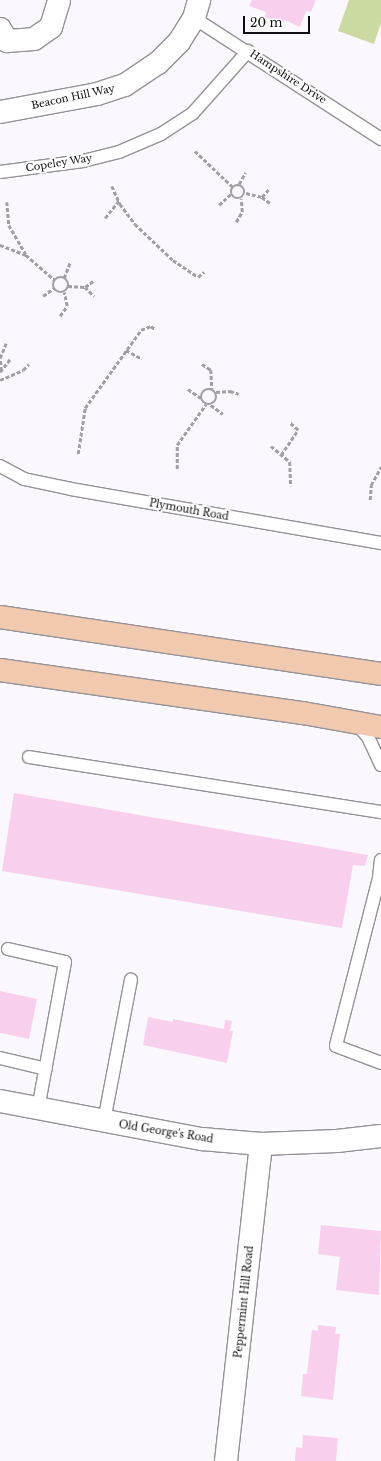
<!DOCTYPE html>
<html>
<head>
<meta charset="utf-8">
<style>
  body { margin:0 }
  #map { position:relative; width:381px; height:1461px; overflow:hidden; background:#faf8fe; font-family:"Libre Baskerville",serif }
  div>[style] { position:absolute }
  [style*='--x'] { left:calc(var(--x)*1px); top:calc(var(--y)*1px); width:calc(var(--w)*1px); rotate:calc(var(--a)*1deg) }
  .green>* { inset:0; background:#cbdaa1 }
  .building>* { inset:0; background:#f8d0ed }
  .path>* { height:2.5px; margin-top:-1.25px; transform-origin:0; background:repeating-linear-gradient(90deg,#a09fa3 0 4px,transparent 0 6px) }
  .path>.ring { margin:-1.25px; padding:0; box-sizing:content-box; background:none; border:2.5px solid #a09fa3; border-radius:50% }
  .roads { filter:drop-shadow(1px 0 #949299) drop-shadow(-1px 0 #949299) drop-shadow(0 1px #949299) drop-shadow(0 -1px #949299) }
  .lane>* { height:12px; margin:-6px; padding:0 6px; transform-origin:6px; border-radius:6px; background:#fff }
  .street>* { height:22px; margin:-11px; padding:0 11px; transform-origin:11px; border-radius:11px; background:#fff }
  .secondary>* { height:22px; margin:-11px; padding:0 11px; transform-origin:11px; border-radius:11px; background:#fff }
  .highway>* { height:22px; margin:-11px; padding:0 11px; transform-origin:11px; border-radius:11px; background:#f1c9af }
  span { translate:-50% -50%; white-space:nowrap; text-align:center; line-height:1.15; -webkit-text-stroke:4px #fff; paint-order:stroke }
  .street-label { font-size:10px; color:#0e0d10 }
  .scale { position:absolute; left:243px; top:16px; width:67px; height:18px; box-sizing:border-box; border:2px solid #0e0d10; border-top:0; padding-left:5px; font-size:12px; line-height:14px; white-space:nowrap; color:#0e0d10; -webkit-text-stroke:3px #fff; paint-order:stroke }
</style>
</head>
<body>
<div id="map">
  <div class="green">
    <div style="clip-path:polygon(349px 0,381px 0,381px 23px,374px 44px,338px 31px)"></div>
  </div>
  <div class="building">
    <div style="clip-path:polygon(252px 0,316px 0,311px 12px,306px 11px,300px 27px,285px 20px,282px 24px,265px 17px,266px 12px,249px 6px)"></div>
    <div style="clip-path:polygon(14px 793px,368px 855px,365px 866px,353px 865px,342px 928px,2px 871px)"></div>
    <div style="clip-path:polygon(0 991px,37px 999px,29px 1039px,0 1033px)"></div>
    <div style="clip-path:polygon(148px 1017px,173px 1022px,173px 1019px,224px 1029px,225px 1020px,232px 1021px,230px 1031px,233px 1031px,227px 1063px,143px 1045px)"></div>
    <div style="clip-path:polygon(321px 1225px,381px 1231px,379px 1295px,336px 1290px,340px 1257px,318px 1254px)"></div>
    <div style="clip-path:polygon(318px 1325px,336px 1327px,335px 1334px,340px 1334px,333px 1400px,301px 1396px,303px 1374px,307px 1374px,312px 1330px,318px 1331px)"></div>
    <div style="clip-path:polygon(303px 1435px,338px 1438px,336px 1461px,295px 1461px,296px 1447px,302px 1448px)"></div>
  </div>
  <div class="path">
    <div style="--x:195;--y:151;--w:52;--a:43.5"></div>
    <div style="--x:239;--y:184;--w:13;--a:-61"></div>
    <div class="ring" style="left:231px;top:185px;width:11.5px;height:11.5px"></div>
    <div style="--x:112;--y:186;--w:20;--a:66"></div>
    <div style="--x:120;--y:204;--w:25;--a:53"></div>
    <div style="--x:135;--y:224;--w:52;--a:43.5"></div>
    <div style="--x:173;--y:260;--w:30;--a:34"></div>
    <div style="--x:198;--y:277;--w:8;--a:-40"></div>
    <div style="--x:246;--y:193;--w:16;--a:14"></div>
    <div style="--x:262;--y:197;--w:11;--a:-49"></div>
    <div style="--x:262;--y:197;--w:10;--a:37"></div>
    <div style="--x:7;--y:202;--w:23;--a:85"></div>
    <div style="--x:9;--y:225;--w:34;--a:60"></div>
    <div style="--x:219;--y:205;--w:16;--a:-43"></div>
    <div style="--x:105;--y:218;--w:22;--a:-51"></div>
    <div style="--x:236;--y:222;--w:12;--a:-59"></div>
    <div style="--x:242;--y:212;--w:13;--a:-94"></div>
    <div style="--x:0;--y:245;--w:28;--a:21"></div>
    <div style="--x:26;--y:255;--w:38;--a:41"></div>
    <div class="ring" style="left:53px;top:277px;width:13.5px;height:13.5px"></div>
    <div style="--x:64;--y:278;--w:17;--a:-69"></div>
    <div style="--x:68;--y:286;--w:17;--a:3"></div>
    <div style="--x:85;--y:287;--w:10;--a:-37"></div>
    <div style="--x:85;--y:287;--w:13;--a:45"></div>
    <div style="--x:43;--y:296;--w:14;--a:-36"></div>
    <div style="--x:60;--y:316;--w:12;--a:-55"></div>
    <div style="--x:67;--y:306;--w:14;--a:-102"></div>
    <div style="--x:126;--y:350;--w:18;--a:29"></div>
    <div style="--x:202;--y:364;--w:11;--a:34"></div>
    <div style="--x:211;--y:370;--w:19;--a:87"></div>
    <div style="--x:1;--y:371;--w:13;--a:-94"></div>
    <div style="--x:0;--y:358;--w:16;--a:-68"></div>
    <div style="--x:0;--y:372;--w:16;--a:-52"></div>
    <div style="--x:0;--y:380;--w:25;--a:-23"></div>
    <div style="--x:23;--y:370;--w:8;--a:-45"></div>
    <div style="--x:188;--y:389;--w:16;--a:35"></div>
    <div class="ring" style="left:201px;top:389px;width:13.5px;height:13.5px"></div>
    <div style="--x:216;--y:392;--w:14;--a:-4"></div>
    <div style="--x:230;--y:391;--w:9;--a:18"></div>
    <div style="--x:211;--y:405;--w:15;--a:37"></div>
    <div style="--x:271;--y:446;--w:25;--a:40"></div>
    <div style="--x:290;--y:462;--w:24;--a:88"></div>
    <div style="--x:78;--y:454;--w:47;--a:-81.3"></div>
    <div style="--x:85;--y:408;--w:96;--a:-54.3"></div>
    <div style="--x:141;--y:330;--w:11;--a:-22"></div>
    <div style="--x:151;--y:326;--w:5;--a:37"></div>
    <div style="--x:281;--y:455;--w:30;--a:-56"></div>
    <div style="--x:298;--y:430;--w:11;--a:-139"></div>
    <div style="--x:177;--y:469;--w:24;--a:-90"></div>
    <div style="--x:177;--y:445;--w:50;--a:-54.7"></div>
    <div style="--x:370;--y:500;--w:15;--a:-86"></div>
    <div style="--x:371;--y:485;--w:21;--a:-61"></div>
  </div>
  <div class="roads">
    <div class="lane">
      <div style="--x:194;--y:18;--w:223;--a:32.9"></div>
      <div style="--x:0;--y:172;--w:84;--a:-7.5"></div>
      <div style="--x:83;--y:161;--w:37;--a:-14"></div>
      <div style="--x:119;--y:152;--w:46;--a:-23.2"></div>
      <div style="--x:161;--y:134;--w:38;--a:-33"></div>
      <div style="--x:193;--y:113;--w:83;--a:-48.4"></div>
      <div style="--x:0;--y:466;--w:27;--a:28"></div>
      <div style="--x:24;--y:479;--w:48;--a:12"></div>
      <div style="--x:71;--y:489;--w:315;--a:9.9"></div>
      <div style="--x:357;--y:724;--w:17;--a:50"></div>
      <div style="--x:368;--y:737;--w:31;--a:65"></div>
      <div style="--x:29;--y:757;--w:356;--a:8.9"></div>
      <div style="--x:379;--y:878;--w:18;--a:-84"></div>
      <div style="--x:381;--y:879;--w:2;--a:-153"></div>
      <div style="--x:379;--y:878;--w:173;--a:104.4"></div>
      <div style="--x:336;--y:1046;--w:48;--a:20.7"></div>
      <div style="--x:8;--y:949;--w:58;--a:12.8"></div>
      <div style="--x:65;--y:962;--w:149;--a:100.4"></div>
      <div style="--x:0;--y:1058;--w:47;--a:13.4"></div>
      <div style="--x:104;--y:1121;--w:144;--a:-79.2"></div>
    </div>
    <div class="street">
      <div style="--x:0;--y:29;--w:14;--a:60"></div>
      <div style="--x:7;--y:41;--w:27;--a:-4"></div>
      <div style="--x:34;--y:39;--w:21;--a:-35"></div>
      <div style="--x:51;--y:27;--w:28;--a:-73"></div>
      <div style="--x:0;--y:112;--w:99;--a:-10.5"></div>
      <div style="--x:97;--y:94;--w:29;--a:-18"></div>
      <div style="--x:125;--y:85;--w:40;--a:-34"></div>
      <div style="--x:158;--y:63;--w:30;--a:-45"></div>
      <div style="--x:179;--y:42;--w:28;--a:-58"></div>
      <div style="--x:194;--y:18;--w:19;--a:-74"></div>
      <div style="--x:226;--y:1461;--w:319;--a:-83.7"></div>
    </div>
    <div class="secondary">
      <div style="--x:0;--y:1101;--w:206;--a:10.7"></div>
      <div style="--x:202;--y:1139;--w:59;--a:4.8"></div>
      <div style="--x:261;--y:1144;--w:76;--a:-2.3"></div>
      <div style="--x:337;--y:1141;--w:44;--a:-6.5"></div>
    </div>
    <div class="highway">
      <div style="--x:0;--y:617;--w:385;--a:8.5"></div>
      <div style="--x:0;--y:670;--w:306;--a:8.1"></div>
      <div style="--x:303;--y:713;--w:79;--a:10.2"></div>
    </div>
  </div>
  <div class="street-label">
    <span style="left:288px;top:77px;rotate:33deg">Hampshire Drive</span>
    <span style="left:73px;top:97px;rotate:-12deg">Beacon Hill Way</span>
    <span style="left:59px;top:163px;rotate:-9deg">Copeley Way</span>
    <span style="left:189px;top:510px;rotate:10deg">Plymouth Road</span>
    <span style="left:166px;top:1132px;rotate:9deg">Old George's Road</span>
    <span style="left:244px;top:1302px;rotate:-84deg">Peppermint Hill Road</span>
  </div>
  <div class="scale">20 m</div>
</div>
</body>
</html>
